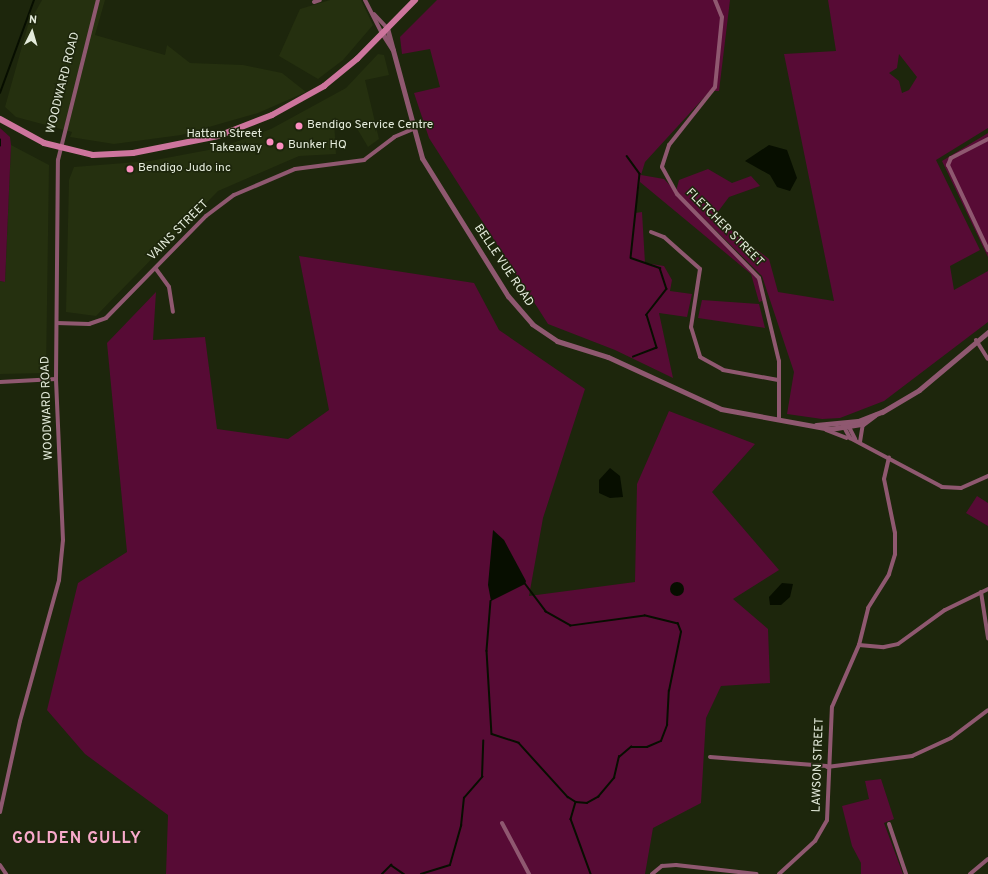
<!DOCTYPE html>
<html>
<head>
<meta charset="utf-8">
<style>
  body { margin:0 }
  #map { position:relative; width:988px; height:874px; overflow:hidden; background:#1d260c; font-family:Overpass,sans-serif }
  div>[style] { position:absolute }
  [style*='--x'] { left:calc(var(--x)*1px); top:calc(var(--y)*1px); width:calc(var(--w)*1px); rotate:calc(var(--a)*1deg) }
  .built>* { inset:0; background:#25300f }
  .green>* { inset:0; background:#570b35 }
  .water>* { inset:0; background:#070e00 }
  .round { border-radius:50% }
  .stream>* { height:1.5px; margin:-0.75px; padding:0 0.75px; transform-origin:0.75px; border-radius:0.75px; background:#070e00 }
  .minor>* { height:4px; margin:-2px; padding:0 2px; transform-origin:2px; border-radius:2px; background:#8f5870 }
  .tertiary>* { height:5px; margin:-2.5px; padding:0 2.5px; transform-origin:2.5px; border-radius:2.5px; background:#8f5870 }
  .secondary>* { height:6px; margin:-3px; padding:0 3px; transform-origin:3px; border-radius:3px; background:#cd759d }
  .dots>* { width:11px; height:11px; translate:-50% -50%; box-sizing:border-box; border:2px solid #1d260c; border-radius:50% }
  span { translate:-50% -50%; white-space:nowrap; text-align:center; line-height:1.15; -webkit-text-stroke:3px #1d260c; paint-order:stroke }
  .street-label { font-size:12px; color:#e4ebdb }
  .poi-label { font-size:12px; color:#e4ebdb }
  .left { translate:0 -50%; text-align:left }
  .right { translate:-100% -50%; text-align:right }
  .district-label { font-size:16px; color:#f8aacb; font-weight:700; letter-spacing:1px }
  .north { position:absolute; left:12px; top:12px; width:40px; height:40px; -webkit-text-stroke:3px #1d260c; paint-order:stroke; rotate:5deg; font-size:11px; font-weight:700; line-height:16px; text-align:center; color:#e4ebdb }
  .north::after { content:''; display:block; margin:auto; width:14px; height:18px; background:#e4ebdb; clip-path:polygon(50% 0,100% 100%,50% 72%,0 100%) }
</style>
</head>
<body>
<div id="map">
  <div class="built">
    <div style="clip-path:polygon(42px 0,105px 0,95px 35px,165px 55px,167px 45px,190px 63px,243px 65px,282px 73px,306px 92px,258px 113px,181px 135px,114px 144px,70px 137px,72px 132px,16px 117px,5px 107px,28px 25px)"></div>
    <div style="clip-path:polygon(330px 0,361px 0,373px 25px,343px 60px,318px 79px,279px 56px,300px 9px)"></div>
    <div style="clip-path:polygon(378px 54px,384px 55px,389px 75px,365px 80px,379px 139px,368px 147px,352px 120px,334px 121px,336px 154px,299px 156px,218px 191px,96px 316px,66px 312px,69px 180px,74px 167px,150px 161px,219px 148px,271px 129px,346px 88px)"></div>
    <div style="clip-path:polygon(11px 145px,49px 165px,46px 373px,0 374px,0 281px,5px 282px)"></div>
  </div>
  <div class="green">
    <div style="clip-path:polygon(437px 0,730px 0,719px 91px,710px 91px,645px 162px,641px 175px,664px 179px,759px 281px,762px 301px,759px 302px,751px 274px,640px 182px,635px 213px,642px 212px,645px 263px,664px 266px,672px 280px,670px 291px,692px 294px,687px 317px,659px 313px,673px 378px,615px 350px,548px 324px,429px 138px,414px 93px,440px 87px,430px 49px,402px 54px,400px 37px)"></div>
    <div style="clip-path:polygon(evenodd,828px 0,988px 0,988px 128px,936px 160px,980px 250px,950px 266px,954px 290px,988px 271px,988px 322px,884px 401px,840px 418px,822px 419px,787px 414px,794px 372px,762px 276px,676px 191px,679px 180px,708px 169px,732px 183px,751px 176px,760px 186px,729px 197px,714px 217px,769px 259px,778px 292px,834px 301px,784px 54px,836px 51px,828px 0,899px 54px,917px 77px,909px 90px,902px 93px,899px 81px,889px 73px,897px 68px,899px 54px)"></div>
    <div style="clip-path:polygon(0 128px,10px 137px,11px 145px,5px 282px,0 281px)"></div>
    <div style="clip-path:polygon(988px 133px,988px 257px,942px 161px)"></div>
    <div style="clip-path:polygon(299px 256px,474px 283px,499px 330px,585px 389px,543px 518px,529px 596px,635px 582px,637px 484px,669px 411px,755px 444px,712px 492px,779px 570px,733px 599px,768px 629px,770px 683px,721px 686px,706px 718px,701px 803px,653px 828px,645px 874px,166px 874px,168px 815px,85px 754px,47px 710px,78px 583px,127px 552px,107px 343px,156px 292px,153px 340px,205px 337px,217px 429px,288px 439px,329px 410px)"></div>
    <div style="clip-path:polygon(702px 300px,759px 304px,765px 328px,698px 318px)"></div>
    <div style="clip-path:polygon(977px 496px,988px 503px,988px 526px,966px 513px)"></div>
    <div style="clip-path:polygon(881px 779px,894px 819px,884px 823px,903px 874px,861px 874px,861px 863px,852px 846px,842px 806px,869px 799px,865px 781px)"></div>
  </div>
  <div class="water">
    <div style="clip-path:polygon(769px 145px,787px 150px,797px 178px,790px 191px,777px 187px,770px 175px,745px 161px)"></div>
    <div style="clip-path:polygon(610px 468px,620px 476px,623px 497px,610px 498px,599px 493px,599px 480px)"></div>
    <div style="clip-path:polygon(493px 530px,504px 540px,526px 581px,525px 584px,491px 601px,488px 585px)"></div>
    <div class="round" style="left:670px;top:582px;width:14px;height:14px"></div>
    <div style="clip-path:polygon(782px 583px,793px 584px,790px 597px,781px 605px,770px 605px,769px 597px)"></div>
  </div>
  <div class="stream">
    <div style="--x:0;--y:93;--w:99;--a:-69.9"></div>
    <div style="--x:0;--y:146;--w:6;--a:-90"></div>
    <div style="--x:627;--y:156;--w:22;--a:54"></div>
    <div style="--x:640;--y:174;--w:84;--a:96.1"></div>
    <div style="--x:631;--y:258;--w:31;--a:19"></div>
    <div style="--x:660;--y:268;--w:22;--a:72"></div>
    <div style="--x:667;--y:289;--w:33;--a:128"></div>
    <div style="--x:647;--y:315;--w:34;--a:73"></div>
    <div style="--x:657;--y:348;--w:25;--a:159"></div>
    <div style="--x:491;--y:601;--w:50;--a:94.6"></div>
    <div style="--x:487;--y:651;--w:83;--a:86.6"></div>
    <div style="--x:492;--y:734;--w:28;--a:18"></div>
    <div style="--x:519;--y:743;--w:73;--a:47.8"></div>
    <div style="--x:568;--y:797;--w:9;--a:32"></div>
    <div style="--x:576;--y:802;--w:11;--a:5"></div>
    <div style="--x:587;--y:803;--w:13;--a:-29"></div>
    <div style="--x:598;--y:797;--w:25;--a:-50"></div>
    <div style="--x:614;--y:778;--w:22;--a:-77"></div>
    <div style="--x:619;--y:757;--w:16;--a:-40"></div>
    <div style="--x:631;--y:747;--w:16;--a:0"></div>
    <div style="--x:647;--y:747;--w:15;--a:-23"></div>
    <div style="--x:661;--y:741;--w:17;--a:-69"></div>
    <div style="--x:667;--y:725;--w:34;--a:-87"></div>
    <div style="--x:669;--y:691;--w:60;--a:-78.5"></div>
    <div style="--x:681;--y:632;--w:9;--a:-111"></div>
    <div style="--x:678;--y:624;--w:34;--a:-166"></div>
    <div style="--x:645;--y:616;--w:75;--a:172.3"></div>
    <div style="--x:571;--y:626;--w:29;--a:-151"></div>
    <div style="--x:546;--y:612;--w:35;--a:-127"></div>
    <div style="--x:576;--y:802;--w:18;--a:106"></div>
    <div style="--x:571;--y:819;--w:59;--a:70"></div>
    <div style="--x:382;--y:874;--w:13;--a:-45"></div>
    <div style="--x:391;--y:865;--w:16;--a:35"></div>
    <div style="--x:421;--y:874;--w:30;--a:-17"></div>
    <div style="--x:450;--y:865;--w:41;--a:-74.2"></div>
    <div style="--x:461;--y:826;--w:28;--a:-84"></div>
    <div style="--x:464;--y:798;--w:28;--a:-49"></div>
    <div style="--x:482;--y:777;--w:36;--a:-88"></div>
  </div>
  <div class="minor">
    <div style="--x:365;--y:0;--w:37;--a:63"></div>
    <div style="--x:715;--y:0;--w:18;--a:68"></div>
    <div style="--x:722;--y:17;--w:70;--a:95.7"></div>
    <div style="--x:715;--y:87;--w:74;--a:128.4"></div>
    <div style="--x:669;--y:145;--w:23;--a:108"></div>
    <div style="--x:662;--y:167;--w:31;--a:61"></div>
    <div style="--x:677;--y:194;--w:117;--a:45.7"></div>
    <div style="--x:759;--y:278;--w:85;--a:76.5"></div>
    <div style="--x:779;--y:361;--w:59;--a:90"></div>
    <div style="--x:314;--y:2;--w:6;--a:-18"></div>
    <div style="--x:374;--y:14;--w:19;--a:47"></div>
    <div style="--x:988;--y:139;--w:42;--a:152.8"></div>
    <div style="--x:951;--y:158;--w:8;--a:113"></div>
    <div style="--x:948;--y:165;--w:94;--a:64.8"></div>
    <div style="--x:651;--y:232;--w:14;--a:21"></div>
    <div style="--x:664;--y:237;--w:48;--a:41.6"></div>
    <div style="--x:700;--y:269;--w:59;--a:98.8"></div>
    <div style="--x:691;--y:327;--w:31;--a:73"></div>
    <div style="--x:700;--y:357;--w:26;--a:29"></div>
    <div style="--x:723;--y:370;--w:56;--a:10.3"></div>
    <div style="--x:156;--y:269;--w:22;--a:54"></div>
    <div style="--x:169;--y:287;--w:25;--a:81"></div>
    <div style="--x:57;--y:323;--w:32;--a:2"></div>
    <div style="--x:89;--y:324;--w:18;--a:-19"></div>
    <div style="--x:106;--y:318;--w:143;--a:-45.6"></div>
    <div style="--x:206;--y:216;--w:35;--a:-37"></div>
    <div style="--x:234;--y:195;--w:66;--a:-23.1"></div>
    <div style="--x:295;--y:169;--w:70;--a:-7.4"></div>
    <div style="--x:364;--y:160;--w:38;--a:-37"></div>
    <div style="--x:394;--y:137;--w:21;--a:-23"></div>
    <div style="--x:976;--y:340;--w:22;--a:58"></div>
    <div style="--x:0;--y:382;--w:56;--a:-3.1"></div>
    <div style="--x:843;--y:425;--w:15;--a:62"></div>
    <div style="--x:850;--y:438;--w:104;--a:28"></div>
    <div style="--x:942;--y:487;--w:19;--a:3"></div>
    <div style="--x:961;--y:488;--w:30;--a:-24"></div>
    <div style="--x:848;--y:425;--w:16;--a:63"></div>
    <div style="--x:826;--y:430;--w:22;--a:21"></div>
    <div style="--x:860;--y:442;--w:18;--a:-81"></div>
    <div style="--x:981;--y:592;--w:47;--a:81.3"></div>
    <div style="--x:859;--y:645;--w:25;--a:5"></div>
    <div style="--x:884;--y:647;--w:14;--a:-12"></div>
    <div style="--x:898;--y:644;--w:58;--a:-35.9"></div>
    <div style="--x:945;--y:610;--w:48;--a:-26"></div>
    <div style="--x:710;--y:757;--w:117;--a:4.4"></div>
    <div style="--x:827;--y:767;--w:86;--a:-7.4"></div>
    <div style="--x:912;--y:756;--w:43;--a:-24.8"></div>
    <div style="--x:951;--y:738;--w:46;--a:-37.1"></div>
    <div style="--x:0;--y:812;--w:93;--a:-77.6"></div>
    <div style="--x:20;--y:721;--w:146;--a:-74.5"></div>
    <div style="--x:59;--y:580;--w:40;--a:-84.3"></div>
    <div style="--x:63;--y:540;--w:161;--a:-92.5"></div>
    <div style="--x:56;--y:379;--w:219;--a:-89.5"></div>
    <div style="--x:58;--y:160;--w:165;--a:-76"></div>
    <div style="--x:502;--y:823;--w:58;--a:62.1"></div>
    <div style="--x:889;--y:824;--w:53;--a:71.2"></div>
    <div style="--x:0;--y:865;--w:11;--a:56"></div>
    <div style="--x:652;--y:874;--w:13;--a:-39"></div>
    <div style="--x:662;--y:866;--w:14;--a:-4"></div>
    <div style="--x:676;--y:865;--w:81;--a:6.4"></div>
    <div style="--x:779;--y:874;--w:49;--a:-42.5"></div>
    <div style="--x:815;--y:841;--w:24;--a:-60"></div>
    <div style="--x:827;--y:820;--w:113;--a:-87.5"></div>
    <div style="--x:832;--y:707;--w:68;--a:-66.5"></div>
    <div style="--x:859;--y:645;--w:38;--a:-76"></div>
    <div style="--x:868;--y:608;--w:40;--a:-58"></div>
    <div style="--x:889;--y:574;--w:21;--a:-73"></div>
    <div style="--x:895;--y:554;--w:21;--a:-90"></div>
    <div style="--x:895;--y:533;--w:55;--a:-101.5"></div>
    <div style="--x:884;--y:479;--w:22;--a:-77"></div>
    <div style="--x:970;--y:874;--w:23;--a:-40"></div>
  </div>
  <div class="tertiary">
    <div style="--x:387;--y:28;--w:135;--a:74.9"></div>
    <div style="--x:422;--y:158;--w:163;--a:58.1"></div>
    <div style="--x:508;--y:296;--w:37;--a:49"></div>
    <div style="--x:532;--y:324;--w:30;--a:34"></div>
    <div style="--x:557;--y:341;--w:53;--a:17.4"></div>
    <div style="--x:608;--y:357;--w:124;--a:24.7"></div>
    <div style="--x:721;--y:409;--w:111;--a:10.4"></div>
    <div style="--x:830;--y:429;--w:33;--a:-9"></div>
    <div style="--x:863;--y:424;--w:15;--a:-37"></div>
    <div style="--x:382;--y:33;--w:20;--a:57"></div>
    <div style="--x:816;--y:425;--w:42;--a:-5.4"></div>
    <div style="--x:858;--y:421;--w:26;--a:-21"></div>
    <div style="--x:882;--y:412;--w:43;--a:-30.7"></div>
    <div style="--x:919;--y:390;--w:90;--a:-40"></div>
  </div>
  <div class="secondary">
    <div style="--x:0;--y:119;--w:50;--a:28.6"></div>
    <div style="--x:44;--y:143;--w:50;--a:13.8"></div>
    <div style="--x:93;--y:155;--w:40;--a:-2.9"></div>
    <div style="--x:133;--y:153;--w:87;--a:-11.3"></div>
    <div style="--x:218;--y:136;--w:58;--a:-21.3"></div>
    <div style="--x:272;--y:115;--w:60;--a:-29.1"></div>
    <div style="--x:324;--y:86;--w:43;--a:-39.3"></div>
    <div style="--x:357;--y:59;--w:83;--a:-45.5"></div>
  </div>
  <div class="dots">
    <div style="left:299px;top:126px;background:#fd8ec0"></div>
    <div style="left:270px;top:142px;background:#fd8ec0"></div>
    <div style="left:280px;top:146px;background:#fd8ec0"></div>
    <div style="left:130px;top:169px;background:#fd8ec0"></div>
  </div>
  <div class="street-label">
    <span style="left:64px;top:83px;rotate:-76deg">WOODWARD ROAD</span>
    <span style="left:724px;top:228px;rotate:45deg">FLETCHER STREET</span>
    <span style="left:179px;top:231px;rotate:-45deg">VAINS STREET</span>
    <span style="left:503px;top:266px;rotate:56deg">BELLE VUE ROAD</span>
    <span style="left:48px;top:408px;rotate:-92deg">WOODWARD ROAD</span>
    <span style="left:819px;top:765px;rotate:-88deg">LAWSON STREET</span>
  </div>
  <div class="poi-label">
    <span class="left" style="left:307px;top:126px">Bendigo Service Centre</span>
    <span class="right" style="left:262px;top:142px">Hattam Street<br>Takeaway</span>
    <span class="left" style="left:288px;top:146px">Bunker HQ</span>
    <span class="left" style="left:138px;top:169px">Bendigo Judo inc</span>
  </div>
  <div class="district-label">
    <span style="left:77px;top:839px">GOLDEN GULLY</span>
  </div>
  <div class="north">N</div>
</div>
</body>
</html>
